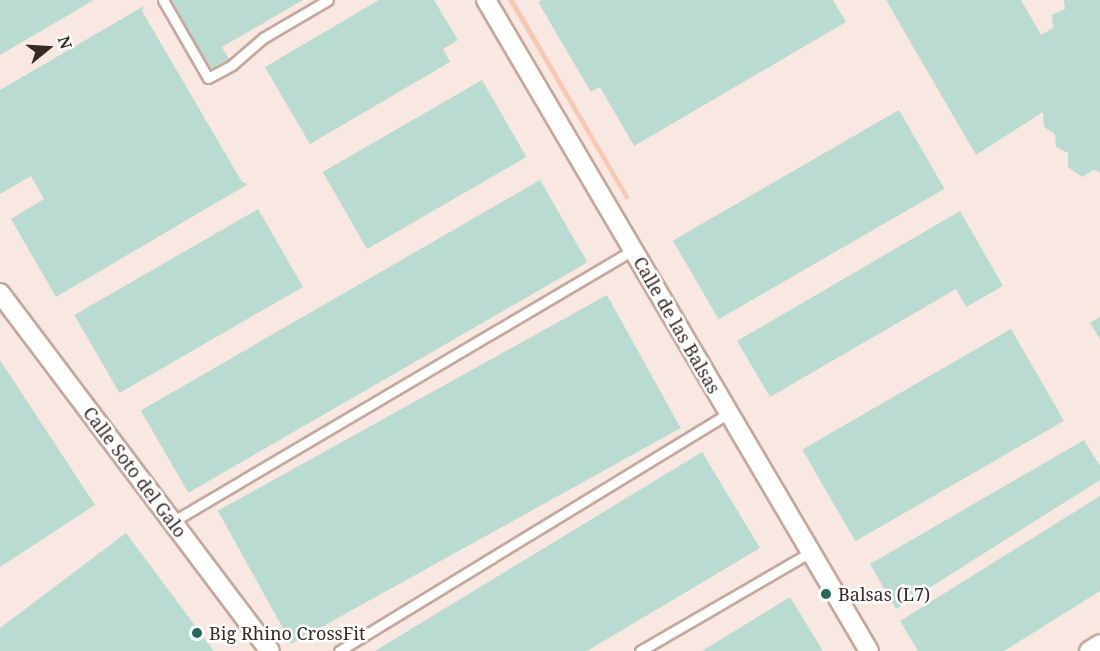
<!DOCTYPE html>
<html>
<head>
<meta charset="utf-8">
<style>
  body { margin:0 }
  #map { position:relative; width:1100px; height:651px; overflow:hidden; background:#fbf5f2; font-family:"Noto Serif",serif }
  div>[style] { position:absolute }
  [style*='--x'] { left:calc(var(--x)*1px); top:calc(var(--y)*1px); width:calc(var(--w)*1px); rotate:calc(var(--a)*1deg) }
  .built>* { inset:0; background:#f8e8e1; transform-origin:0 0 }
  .green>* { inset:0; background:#f7c8b3 }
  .building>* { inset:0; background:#badbd1; transform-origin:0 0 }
  .roads { filter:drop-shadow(2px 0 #c5a89c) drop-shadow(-2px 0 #c5a89c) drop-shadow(0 2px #c5a89c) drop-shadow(0 -2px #c5a89c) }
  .lane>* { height:9px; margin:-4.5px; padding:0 4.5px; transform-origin:4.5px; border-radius:4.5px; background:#fff }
  .street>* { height:18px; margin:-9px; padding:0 9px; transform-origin:9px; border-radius:9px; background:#fff }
  .dots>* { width:16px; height:16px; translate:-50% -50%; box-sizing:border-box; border:3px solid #fff; border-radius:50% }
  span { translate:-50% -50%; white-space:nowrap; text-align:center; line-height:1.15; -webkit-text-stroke:5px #fff; paint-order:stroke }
  .street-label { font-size:18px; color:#352a25 }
  .poi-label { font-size:18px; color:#352a25 }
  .left { translate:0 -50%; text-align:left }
  .north { position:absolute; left:18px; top:18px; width:60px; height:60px; -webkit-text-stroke:4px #fff; paint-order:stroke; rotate:72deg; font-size:16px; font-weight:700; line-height:24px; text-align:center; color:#352a25 }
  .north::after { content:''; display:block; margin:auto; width:21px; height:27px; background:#352a25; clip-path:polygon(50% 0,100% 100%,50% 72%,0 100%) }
</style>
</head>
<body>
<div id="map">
  <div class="built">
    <div style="left:0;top:0;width:1100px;height:651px"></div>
  </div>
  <div class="green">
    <div style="clip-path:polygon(508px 0,514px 0,630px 198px,626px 200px)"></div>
  </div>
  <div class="building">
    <div style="clip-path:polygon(0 0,94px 0,0 55px)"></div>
    <div style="clip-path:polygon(167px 0,303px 0,222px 47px,229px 59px,209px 71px)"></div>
    <div style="clip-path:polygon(379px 0,434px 0,458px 40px,443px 49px,450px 62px,310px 144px,265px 67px)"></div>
    <div style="clip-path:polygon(542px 0,833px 0,846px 22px,634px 146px,600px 87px,591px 92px,538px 2px)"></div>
    <div style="clip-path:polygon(886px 0,1021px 0,1041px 35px,1053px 28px,1052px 15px,1065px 9px,1064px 0,1100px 0,1100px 173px,1094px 170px,1082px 177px,1068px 167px,1068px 153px,1056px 147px,1055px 134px,1044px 127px,1043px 112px,976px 155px)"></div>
    <div style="clip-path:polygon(144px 6px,142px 11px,242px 182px,248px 184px,56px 297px,11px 219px,44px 199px,31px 176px,0 194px,0 90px)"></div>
    <div style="left:482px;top:80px;width:89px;height:184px;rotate:60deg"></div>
    <div style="left:899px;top:110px;width:91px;height:261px;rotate:60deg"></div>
    <div style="left:540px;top:180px;width:95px;height:461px;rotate:60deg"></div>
    <div style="left:258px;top:209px;width:90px;height:212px;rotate:60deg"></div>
    <div style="clip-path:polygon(960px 211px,1003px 286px,966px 307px,956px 289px,770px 397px,737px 341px)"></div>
    <div style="left:607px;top:295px;width:152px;height:445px;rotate:61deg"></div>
    <div style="clip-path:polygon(1100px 317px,1100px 339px,1090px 323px)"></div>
    <div style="left:1011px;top:329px;width:106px;height:241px;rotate:60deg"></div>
    <div style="clip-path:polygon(0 360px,95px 505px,0 567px)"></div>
    <div style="clip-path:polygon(1084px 440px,1100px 466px,1100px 480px,896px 609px,870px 564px)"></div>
    <div style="clip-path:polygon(702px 452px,760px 548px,587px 651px,375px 651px)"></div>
    <div style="clip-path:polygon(1100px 496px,1100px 591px,1004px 651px,918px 651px,900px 621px)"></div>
    <div style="clip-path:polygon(126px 533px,214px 651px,0 651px,0 628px)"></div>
    <div style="clip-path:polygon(790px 597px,823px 651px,702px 651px)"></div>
  </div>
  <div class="roads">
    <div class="lane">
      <div style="--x:163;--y:0;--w:90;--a:60"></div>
      <div style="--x:208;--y:78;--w:27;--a:-28"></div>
      <div style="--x:232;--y:65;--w:41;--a:-41.1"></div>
      <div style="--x:263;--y:38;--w:75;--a:-30.3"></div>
      <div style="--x:172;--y:522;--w:535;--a:-30.54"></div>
      <div style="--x:339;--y:651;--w:457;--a:-31.4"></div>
      <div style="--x:640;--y:651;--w:198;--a:-30.1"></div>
    </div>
    <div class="street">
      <div style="--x:486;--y:0;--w:755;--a:59.53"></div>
      <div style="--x:0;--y:293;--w:448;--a:53"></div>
      <div style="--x:1089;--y:651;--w:13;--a:-32"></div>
    </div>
  </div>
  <div class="dots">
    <div style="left:826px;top:594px;background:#266959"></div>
    <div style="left:197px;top:633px;background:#266959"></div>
  </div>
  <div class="street-label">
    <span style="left:677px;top:325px;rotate:60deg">Calle de las Balsas</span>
    <span style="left:135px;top:472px;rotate:53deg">Calle Soto del Galo</span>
  </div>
  <div class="poi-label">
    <span class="left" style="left:838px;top:594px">Balsas (L7)</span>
    <span class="left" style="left:209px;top:633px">Big Rhino CrossFit</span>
  </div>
  <div class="north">N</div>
</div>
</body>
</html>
